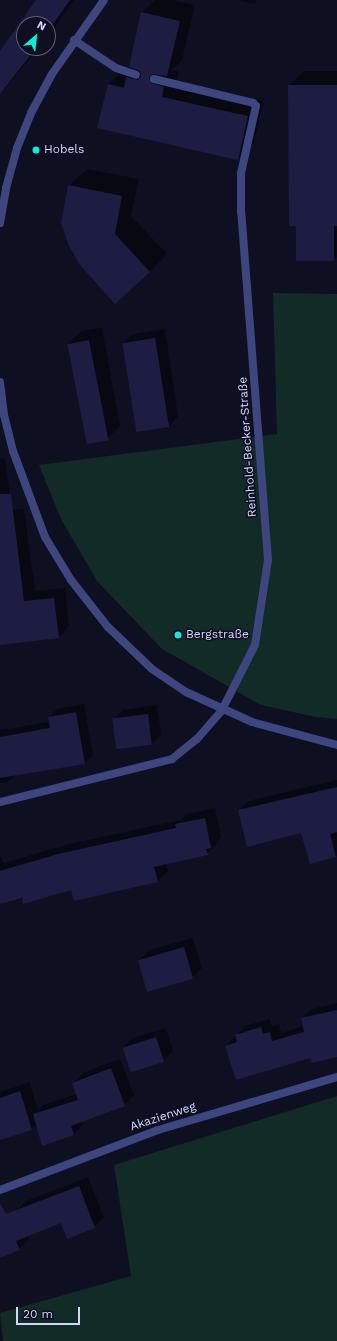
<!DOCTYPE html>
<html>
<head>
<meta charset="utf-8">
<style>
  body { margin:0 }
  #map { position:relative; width:337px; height:1341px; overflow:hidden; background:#0f0f22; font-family:"Work Sans",sans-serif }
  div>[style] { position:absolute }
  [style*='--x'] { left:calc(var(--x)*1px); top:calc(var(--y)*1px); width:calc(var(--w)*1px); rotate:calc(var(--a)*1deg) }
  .green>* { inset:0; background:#122b26 }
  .shadow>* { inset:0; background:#0007 }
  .building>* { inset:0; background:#1d1c42; transform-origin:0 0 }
  .service>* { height:8px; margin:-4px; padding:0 4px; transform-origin:4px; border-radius:4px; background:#3d467e }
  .minor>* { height:8px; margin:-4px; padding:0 4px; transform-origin:4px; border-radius:4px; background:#3d467e }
  .dots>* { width:11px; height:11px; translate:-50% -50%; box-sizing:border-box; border:2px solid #0f0f22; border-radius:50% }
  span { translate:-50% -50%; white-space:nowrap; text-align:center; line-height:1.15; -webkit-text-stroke:3px #0f0f22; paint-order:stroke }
  .poi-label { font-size:12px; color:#d2d5fc }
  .left { translate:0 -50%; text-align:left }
  .street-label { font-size:12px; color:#d2d5fc }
  .north { position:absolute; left:16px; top:16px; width:40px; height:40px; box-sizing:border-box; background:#0f0f22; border:1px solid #5d5e79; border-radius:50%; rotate:28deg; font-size:11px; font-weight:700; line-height:16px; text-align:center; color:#d2d5fc }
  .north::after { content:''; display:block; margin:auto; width:14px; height:18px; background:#0deddc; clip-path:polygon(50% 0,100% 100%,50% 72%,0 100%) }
  .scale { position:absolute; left:16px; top:1307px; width:64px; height:18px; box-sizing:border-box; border:2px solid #d2d5fc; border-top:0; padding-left:5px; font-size:12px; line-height:14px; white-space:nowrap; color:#d2d5fc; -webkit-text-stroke:3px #0f0f22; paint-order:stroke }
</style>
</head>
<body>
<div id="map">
  <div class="green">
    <div style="clip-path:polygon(273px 293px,337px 294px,337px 719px,316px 717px,261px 705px,162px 649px,97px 581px,61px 519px,39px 465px,277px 434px)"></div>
    <div style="clip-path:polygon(337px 1096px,337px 1341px,3px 1341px,0 1313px,131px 1276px,114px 1165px)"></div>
  </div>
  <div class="shadow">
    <div style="clip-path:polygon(37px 0,74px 0,48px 37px,48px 24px,24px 24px,24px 48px,39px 48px,0 94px,0 55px)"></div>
    <div style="clip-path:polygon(155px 0,173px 0,195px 5px,182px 60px,172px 70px,179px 72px,177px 81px,263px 101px,254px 143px,238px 159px,108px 84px,124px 69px,134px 71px,137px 69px,130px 66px,142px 12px)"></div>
    <div style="clip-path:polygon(238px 0,257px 0,253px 4px)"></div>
    <div style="clip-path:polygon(304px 71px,337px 71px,337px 257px,334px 260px,289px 85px)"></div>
    <div style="clip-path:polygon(87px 169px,139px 179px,131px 216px,167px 254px,150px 272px,69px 186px)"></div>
    <div style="clip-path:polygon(102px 328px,120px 426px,107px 439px,68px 344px,81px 331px)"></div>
    <div style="clip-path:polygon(165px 329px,178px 416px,169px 426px,123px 343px,133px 334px)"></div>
    <div style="clip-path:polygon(5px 458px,12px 510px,24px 509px,35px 591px,65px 588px,69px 626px,59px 637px,0 644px,0 459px)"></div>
    <div style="clip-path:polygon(84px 704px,93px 755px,84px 763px,15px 775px,8px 782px,0 783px,0 730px,49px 722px,49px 717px,57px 709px)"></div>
    <div style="clip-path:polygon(157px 705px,161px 734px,152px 744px,113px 720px,123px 710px)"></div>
    <div style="clip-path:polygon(337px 780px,337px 856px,310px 863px,302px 831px,239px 811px,248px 801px)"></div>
    <div style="clip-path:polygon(215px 808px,221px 837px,217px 844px,207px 854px,166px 863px,168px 871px,158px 881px,72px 889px,0 903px,0 856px,4px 863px,69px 844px,181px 820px,187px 814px)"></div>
    <div style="clip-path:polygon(193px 938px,202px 968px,192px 978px,139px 960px,149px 950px)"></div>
    <div style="clip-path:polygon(337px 1003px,337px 1056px,311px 1057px,226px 1046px,245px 1026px,270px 1019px,272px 1026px,279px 1024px,281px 1033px,304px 1026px,302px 1018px,311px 1009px)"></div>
    <div style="clip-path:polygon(166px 1028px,173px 1051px,163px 1061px,123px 1048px,132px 1038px)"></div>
    <div style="clip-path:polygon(120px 1059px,134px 1095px,124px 1105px,82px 1121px,83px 1125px,74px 1134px,37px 1124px,32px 1129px,0 1139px,0 1092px,30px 1082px,38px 1110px,43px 1105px,77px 1094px,73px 1083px,83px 1073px)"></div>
    <div style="clip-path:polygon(88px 1177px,104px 1217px,94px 1227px,62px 1222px,27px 1235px,29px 1240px,19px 1249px,0 1257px,0 1218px,16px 1211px,26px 1201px)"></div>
  </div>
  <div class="building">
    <div style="clip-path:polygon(36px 0,70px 0,48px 31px,48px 24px,24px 24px,24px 48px,36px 48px,0 94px,0 51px)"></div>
    <div style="clip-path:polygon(141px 12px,180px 21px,167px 76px,153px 74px,149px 78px,151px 83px,164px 87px,162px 97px,248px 116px,238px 160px,97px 128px,108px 84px,124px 88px,126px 77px,137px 80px,141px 77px,140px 71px,129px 67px)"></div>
    <div style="clip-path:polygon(288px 85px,337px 85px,337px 226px,334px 226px,334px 261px,296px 261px,296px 226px,289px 226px)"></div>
    <div style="clip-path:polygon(68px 185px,122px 196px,115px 234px,150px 272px,115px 304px,80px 265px,69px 246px,61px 223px)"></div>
    <div style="left:155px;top:338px;width:90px;height:33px;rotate:81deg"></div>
    <div style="left:89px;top:340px;width:102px;height:22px;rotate:79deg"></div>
    <div style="clip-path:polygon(0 494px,11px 494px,24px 601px,54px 598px,59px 638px,0 645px)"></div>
    <div style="clip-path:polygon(76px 712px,85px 764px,0 778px,0 737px,50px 728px,48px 717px)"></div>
    <div style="left:148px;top:714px;width:31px;height:36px;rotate:83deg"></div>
    <div style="clip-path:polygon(337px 787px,337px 832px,330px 834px,336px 857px,310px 864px,301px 833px,247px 847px,238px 810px)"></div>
    <div style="clip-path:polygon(205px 818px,211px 848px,206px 849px,208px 855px,154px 867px,158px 882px,74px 901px,71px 890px,23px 904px,22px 898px,0 904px,0 871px,58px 854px,176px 828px,175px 824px)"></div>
    <div style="left:184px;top:947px;width:33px;height:48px;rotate:74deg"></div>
    <div style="clip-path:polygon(337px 1010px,337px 1057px,312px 1063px,310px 1058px,236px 1080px,225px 1046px,237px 1042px,235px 1035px,261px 1027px,263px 1034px,270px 1032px,272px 1041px,304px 1032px,301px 1018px)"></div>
    <div style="left:156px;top:1037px;width:26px;height:35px;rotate:72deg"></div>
    <div style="clip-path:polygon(111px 1068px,125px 1106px,71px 1126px,74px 1135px,42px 1146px,33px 1114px,78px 1100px,72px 1083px)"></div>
    <div style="clip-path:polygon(20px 1091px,32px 1130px,0 1140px,0 1098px)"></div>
    <div style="clip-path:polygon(79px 1186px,95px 1228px,67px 1239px,61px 1223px,16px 1241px,20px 1250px,0 1258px,0 1203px,6px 1214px)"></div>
  </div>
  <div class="service">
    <div style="--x:74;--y:40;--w:50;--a:33.7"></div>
    <div style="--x:116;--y:68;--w:21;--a:19"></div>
    <div style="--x:154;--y:79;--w:102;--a:13.6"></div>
    <div style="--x:253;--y:103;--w:4;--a:45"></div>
    <div style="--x:256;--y:106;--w:69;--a:102.6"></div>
  </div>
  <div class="minor">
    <div style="--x:0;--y:223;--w:36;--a:-80"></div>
    <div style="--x:6;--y:188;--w:41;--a:-74.6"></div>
    <div style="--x:17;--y:148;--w:38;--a:-68"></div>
    <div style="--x:31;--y:113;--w:44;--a:-61.7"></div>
    <div style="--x:52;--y:74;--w:90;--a:-54.9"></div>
    <div style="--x:0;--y:382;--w:33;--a:83"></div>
    <div style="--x:4;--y:415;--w:37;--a:76"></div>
    <div style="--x:13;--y:451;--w:92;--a:69.6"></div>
    <div style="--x:45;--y:537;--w:50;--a:58.8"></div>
    <div style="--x:71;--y:580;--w:60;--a:51.8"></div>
    <div style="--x:108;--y:627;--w:61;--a:43.7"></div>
    <div style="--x:152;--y:669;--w:41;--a:34.1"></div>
    <div style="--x:186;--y:692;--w:72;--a:24.4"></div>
    <div style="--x:252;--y:722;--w:88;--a:15.1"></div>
    <div style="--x:0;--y:802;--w:177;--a:-14"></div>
    <div style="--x:172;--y:759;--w:32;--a:-39"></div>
    <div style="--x:197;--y:739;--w:38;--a:-49"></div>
    <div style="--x:222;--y:710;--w:73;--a:-63.1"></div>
    <div style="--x:255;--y:645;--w:86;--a:-81.3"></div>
    <div style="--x:268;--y:560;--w:349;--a:-94.4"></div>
    <div style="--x:241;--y:212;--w:39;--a:-90"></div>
    <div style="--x:0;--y:1190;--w:169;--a:-20.8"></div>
    <div style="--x:158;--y:1130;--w:187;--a:-16.5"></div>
  </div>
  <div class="dots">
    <div style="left:36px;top:150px;background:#0deddc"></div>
    <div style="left:178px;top:635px;background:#0deddc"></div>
  </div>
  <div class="poi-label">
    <span class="left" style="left:44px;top:150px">Hobels</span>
    <span class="left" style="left:186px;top:635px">Bergstraße</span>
  </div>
  <div class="street-label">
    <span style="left:248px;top:447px;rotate:-94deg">Reinhold-Becker-Straße</span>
    <span style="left:163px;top:1117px;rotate:-18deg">Akazienweg</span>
  </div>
  <div class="north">N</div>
  <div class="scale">20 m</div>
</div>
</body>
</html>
